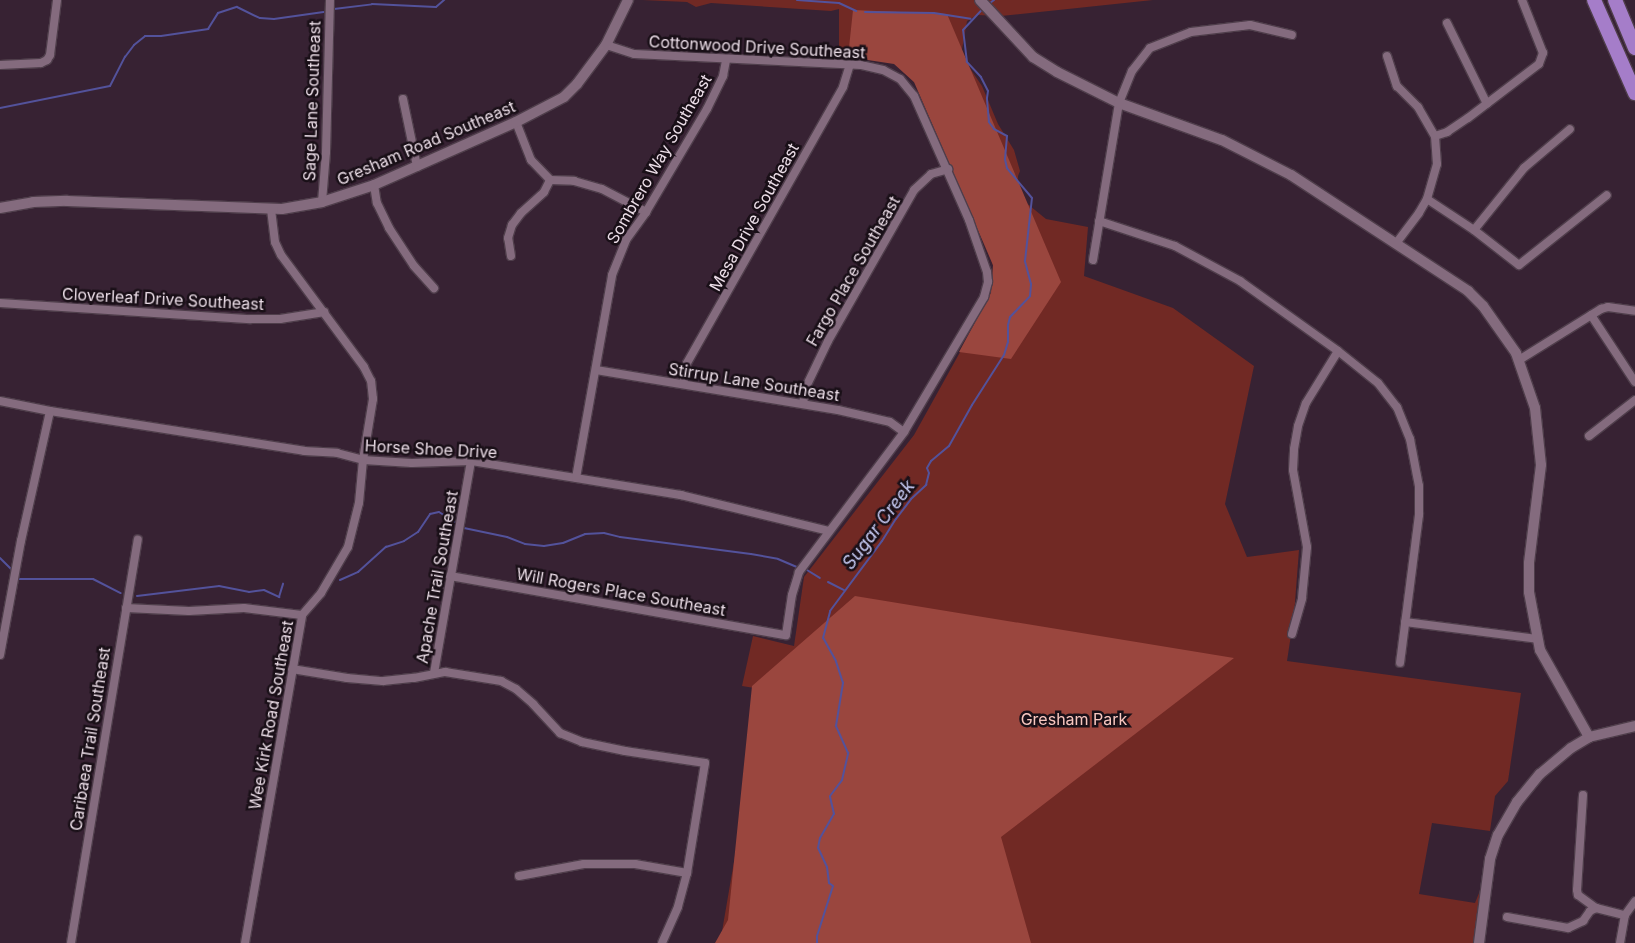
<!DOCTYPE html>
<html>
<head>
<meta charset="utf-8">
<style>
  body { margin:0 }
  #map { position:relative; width:1635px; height:943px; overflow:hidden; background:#372233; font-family:Inter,sans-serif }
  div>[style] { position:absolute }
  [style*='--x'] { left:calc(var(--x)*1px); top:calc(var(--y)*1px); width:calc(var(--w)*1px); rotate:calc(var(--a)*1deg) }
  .green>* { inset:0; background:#712924 }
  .forest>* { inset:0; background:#9a463e }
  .stream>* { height:2px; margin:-1px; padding:0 1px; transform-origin:1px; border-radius:1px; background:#53529b }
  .roads { filter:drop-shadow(1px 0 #4f3e4b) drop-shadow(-1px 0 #4f3e4b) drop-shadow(0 1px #4f3e4b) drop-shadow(0 -1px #4f3e4b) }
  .minor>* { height:8px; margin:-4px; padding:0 4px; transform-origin:4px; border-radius:4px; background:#846b7e }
  .tertiary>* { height:10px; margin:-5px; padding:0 5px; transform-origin:5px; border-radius:5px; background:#846b7e }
  .motorway>* { height:14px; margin:-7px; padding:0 7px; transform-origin:7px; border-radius:7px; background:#a57dc9 }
  span { translate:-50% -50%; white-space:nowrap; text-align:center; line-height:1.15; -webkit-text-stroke:5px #190f17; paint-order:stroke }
  .street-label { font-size:16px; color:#ecdee8 }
  .park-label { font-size:16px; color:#f9c7c0 }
  .water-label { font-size:18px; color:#c7cbf4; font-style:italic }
</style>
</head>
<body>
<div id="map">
  <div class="green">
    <div style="clip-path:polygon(642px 0,1153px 0,1001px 16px,977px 15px,967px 21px,961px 55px,982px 86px,998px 124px,1014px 150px,1020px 171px,1018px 176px,1019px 197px,1046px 219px,1088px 227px,1084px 276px,1173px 308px,1254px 366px,1225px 504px,1247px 557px,1299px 550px,1294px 615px,1287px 661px,1521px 693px,1508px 781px,1495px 796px,1490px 831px,1432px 823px,1419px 894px,1475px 903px,1485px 878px,1477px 943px,720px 943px,758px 722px,843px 702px,742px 686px,753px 636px,794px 646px,804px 577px,914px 435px,989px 300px,995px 271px,953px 158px,918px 86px,895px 63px,839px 51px,839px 9px,831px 11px,711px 3px,696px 7px,687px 2px)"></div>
  </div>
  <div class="forest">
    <div style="clip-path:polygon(853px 10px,947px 14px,1061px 282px,1011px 359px,959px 352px,991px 293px,993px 265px,914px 82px,894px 64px,848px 57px)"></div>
    <div style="clip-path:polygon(855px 596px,1234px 658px,1001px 837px,1031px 943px,715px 943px,728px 920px,752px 686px)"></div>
  </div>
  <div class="stream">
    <div style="--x:797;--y:0;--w:42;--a:4.1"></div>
    <div style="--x:839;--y:3;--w:19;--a:25"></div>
    <div style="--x:990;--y:3;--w:5;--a:-37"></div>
    <div style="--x:334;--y:9;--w:38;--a:-7"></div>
    <div style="--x:372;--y:4;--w:64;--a:2.7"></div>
    <div style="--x:436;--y:7;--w:11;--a:-41"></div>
    <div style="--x:865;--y:12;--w:69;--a:0.8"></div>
    <div style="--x:934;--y:13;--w:37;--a:9"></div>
    <div style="--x:0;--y:108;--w:112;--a:-11.3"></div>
    <div style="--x:110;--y:86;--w:33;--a:-63"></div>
    <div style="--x:125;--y:57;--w:15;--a:-53"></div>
    <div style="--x:134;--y:45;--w:14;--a:-39"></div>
    <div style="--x:145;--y:36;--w:16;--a:0"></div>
    <div style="--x:161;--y:36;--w:48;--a:-8.5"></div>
    <div style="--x:208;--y:29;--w:19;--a:-58"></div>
    <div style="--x:218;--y:13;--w:20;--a:-18"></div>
    <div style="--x:237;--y:7;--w:25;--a:26"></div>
    <div style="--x:260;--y:18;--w:14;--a:4"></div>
    <div style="--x:274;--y:19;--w:50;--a:-8"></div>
    <div style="--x:464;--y:528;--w:44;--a:11.8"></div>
    <div style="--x:507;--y:537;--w:19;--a:21"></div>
    <div style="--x:525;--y:544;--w:19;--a:6"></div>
    <div style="--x:544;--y:546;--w:19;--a:-9"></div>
    <div style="--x:563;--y:543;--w:24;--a:-22"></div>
    <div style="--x:585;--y:534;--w:19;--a:-3"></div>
    <div style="--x:604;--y:533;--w:16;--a:14"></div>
    <div style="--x:620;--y:537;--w:132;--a:7.4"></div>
    <div style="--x:751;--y:554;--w:27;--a:10"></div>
    <div style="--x:778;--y:559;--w:21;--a:23"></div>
    <div style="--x:0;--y:558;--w:16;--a:45"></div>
    <div style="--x:807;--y:570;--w:15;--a:32"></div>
    <div style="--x:19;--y:579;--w:74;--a:0"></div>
    <div style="--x:93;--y:579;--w:31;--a:27"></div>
    <div style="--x:340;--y:580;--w:20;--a:-24"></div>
    <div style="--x:358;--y:572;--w:38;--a:-42"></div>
    <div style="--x:386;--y:547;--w:19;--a:-18"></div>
    <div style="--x:404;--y:541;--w:17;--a:-33"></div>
    <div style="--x:418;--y:532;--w:22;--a:-56"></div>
    <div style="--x:430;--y:514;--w:9;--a:-13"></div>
    <div style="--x:439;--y:512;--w:19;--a:32"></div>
    <div style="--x:828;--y:582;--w:18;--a:27"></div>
    <div style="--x:137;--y:596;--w:83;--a:-7"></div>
    <div style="--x:219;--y:586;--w:31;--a:11"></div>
    <div style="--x:249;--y:592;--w:15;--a:-8"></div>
    <div style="--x:264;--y:590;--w:17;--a:25"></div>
    <div style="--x:279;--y:597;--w:14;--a:-73"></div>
    <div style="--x:817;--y:943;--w:7;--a:-90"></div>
    <div style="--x:817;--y:936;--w:52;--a:-72.3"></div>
    <div style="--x:833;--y:886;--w:5;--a:-143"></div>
    <div style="--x:829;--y:883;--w:16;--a:-97"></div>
    <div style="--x:827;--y:867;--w:21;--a:-115"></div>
    <div style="--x:818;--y:848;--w:10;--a:-79"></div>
    <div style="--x:820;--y:838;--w:28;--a:-60"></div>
    <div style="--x:834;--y:814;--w:18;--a:-103"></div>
    <div style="--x:830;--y:796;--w:20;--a:-53"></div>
    <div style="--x:842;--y:780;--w:28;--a:-77"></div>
    <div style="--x:848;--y:753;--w:30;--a:-114"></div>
    <div style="--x:836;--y:726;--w:44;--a:-80.8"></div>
    <div style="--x:843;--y:683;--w:23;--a:-108"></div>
    <div style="--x:836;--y:661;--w:26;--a:-119"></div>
    <div style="--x:823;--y:638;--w:28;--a:-75"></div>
    <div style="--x:830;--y:611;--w:87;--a:-53.4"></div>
    <div style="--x:882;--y:541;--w:26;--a:-58"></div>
    <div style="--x:896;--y:519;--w:25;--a:-53"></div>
    <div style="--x:911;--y:499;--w:21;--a:-43"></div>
    <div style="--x:926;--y:485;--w:12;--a:-76"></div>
    <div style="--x:929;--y:473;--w:5;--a:-112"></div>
    <div style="--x:927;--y:468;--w:8;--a:-60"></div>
    <div style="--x:931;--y:461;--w:23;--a:-40"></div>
    <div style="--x:949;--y:446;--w:47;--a:-60.7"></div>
    <div style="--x:972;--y:405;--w:59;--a:-57.4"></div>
    <div style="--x:1004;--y:355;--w:14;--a:-73"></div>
    <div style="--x:1008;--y:342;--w:17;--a:-90"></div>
    <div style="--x:1008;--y:325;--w:8;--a:-76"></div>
    <div style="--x:1010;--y:317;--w:29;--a:-46"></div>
    <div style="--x:1030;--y:296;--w:12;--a:-85"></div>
    <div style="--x:1031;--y:284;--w:24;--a:-105"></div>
    <div style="--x:1025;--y:261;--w:63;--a:-83.7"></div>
    <div style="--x:1032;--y:198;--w:39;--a:-130"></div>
    <div style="--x:1007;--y:168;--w:9;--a:-103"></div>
    <div style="--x:1005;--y:159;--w:23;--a:-85"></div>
    <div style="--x:1007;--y:136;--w:15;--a:-152"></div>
    <div style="--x:994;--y:129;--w:9;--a:-126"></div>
    <div style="--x:989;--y:122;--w:24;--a:-95"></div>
    <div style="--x:987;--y:98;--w:7;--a:-82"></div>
    <div style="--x:988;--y:91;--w:16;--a:-117"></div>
    <div style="--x:981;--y:77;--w:21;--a:-133"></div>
    <div style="--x:967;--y:62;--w:32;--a:-97"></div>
    <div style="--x:963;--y:30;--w:26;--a:-47"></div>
  </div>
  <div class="roads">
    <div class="minor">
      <div style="--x:1447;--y:23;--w:90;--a:63.7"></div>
      <div style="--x:1387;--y:56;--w:32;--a:72"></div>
      <div style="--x:1397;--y:86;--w:30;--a:45"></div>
      <div style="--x:1418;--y:107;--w:34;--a:60"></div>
      <div style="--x:1435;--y:136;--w:28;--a:86"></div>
      <div style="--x:1437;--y:164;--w:36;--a:106"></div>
      <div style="--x:1427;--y:199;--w:16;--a:120"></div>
      <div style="--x:1419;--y:213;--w:39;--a:127"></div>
      <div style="--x:0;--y:65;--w:41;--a:-2.8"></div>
      <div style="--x:41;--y:63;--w:7;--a:-27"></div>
      <div style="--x:47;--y:60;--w:6;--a:-59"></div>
      <div style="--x:50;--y:55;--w:55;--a:-82.7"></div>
      <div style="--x:403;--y:99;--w:68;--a:78.2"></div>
      <div style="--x:516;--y:122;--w:41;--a:68.5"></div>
      <div style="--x:531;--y:160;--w:28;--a:46"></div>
      <div style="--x:550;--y:180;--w:24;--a:2"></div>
      <div style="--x:574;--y:181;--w:29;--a:16"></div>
      <div style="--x:602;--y:189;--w:50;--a:27.6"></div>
      <div style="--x:1435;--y:136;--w:13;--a:-18"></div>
      <div style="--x:1447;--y:132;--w:25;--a:-34"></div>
      <div style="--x:1468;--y:118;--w:89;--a:-37.3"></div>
      <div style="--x:1539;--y:64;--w:12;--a:-70"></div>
      <div style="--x:1543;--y:53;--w:57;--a:-111.6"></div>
      <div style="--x:374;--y:185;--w:18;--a:81"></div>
      <div style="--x:377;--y:203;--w:28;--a:64"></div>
      <div style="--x:389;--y:228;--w:45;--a:56.7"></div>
      <div style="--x:414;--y:266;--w:30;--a:48"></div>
      <div style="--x:1427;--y:199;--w:56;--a:33.4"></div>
      <div style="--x:1474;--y:230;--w:57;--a:37.9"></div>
      <div style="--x:1519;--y:265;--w:112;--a:-38.5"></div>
      <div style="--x:322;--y:202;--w:50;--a:-85.4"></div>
      <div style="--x:326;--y:152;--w:152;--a:-88.5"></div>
      <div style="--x:1099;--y:221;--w:80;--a:18.2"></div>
      <div style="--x:1175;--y:246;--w:74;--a:28.3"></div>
      <div style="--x:1240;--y:281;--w:120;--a:35.5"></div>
      <div style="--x:1338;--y:351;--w:51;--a:38.7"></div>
      <div style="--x:1378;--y:383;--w:31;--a:52"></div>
      <div style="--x:1397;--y:407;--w:35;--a:68"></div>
      <div style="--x:1410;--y:439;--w:48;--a:79.2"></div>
      <div style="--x:1419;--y:486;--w:29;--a:90"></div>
      <div style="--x:1419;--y:515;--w:149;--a:97.3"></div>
      <div style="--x:1474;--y:230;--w:80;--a:-51.1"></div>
      <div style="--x:1524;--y:168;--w:60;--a:-40.3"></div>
      <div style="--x:511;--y:256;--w:18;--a:-99"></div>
      <div style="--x:508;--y:238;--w:14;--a:-73"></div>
      <div style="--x:512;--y:225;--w:15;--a:-53"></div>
      <div style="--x:521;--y:213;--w:31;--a:-42"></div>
      <div style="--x:544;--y:192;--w:13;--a:-63"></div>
      <div style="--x:1093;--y:260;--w:159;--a:-80.6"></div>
      <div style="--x:1119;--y:103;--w:35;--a:-68"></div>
      <div style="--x:1132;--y:71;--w:29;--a:-52"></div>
      <div style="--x:1150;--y:48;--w:44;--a:-21.3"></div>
      <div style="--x:1191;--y:32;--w:51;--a:-6.7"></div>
      <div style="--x:1242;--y:26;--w:8;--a:-7"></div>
      <div style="--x:1250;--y:25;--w:43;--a:13.4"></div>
      <div style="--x:0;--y:303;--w:251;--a:3.7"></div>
      <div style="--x:250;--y:319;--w:30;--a:0"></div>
      <div style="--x:280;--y:319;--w:45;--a:-9"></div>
      <div style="--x:1591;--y:315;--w:80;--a:56.7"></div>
      <div style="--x:1519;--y:360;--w:97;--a:-31.9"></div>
      <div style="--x:1601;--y:309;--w:7;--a:-16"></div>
      <div style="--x:1608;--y:307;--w:27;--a:8"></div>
      <div style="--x:596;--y:370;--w:245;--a:9.4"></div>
      <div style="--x:838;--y:410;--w:53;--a:13"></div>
      <div style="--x:890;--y:422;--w:17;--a:36"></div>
      <div style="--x:683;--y:384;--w:21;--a:-79"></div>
      <div style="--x:687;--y:363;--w:317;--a:-60.5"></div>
      <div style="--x:843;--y:87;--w:24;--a:-73"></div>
      <div style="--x:0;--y:401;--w:51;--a:11.3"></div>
      <div style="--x:50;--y:411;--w:257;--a:8.9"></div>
      <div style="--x:304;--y:451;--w:33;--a:3"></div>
      <div style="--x:337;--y:453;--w:27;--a:15"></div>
      <div style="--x:363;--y:460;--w:49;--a:3.5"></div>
      <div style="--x:412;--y:463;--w:59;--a:-1.9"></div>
      <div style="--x:471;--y:461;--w:213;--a:9.2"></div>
      <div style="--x:681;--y:495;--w:152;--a:13.7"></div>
      <div style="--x:803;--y:404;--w:15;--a:-82"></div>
      <div style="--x:805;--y:389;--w:53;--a:-64.4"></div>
      <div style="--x:828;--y:341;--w:174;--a:-60.3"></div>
      <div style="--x:914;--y:190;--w:23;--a:-43"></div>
      <div style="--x:931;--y:174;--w:18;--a:-16"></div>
      <div style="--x:1589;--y:436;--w:58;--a:-38"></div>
      <div style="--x:576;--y:478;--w:206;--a:-79.9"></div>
      <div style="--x:612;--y:275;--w:38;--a:-68"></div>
      <div style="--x:626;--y:240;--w:34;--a:-54"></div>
      <div style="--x:646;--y:212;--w:120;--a:-59.4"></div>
      <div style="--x:707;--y:109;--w:37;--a:-64"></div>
      <div style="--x:723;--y:76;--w:16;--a:-79"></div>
      <div style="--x:450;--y:576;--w:341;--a:10"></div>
      <div style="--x:786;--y:635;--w:40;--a:-81.5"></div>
      <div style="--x:792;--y:595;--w:24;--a:-73"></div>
      <div style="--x:799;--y:572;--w:175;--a:-53.1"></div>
      <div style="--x:904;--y:432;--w:157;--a:-59.3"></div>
      <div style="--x:984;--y:297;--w:16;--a:-75"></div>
      <div style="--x:988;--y:282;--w:10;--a:-96"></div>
      <div style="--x:987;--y:272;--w:55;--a:-109.1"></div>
      <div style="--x:969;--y:220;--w:136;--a:-113.9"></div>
      <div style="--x:914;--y:96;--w:22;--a:-129"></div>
      <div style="--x:900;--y:79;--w:19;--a:-152"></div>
      <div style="--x:883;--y:70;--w:23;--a:-167"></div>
      <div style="--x:861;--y:65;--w:227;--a:-177.2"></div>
      <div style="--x:634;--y:54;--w:29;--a:-162"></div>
      <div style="--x:126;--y:608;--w:63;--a:2.7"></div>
      <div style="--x:189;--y:611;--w:55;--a:-3.1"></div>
      <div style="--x:244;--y:608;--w:58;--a:6.9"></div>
      <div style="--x:1405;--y:622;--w:133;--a:7.3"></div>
      <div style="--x:1292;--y:634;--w:37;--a:-74"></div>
      <div style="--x:1302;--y:598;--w:51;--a:-84.4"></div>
      <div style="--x:1307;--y:547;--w:78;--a:-100.3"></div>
      <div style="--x:1293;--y:470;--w:21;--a:-87"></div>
      <div style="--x:1294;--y:449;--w:23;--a:-80"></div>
      <div style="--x:1298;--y:426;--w:24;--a:-71"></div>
      <div style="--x:1306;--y:403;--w:61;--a:-58.4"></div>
      <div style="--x:0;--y:655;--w:116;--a:-79.6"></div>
      <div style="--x:21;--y:541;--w:133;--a:-77.4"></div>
      <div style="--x:292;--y:669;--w:56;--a:9.3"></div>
      <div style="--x:347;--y:678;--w:36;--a:5"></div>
      <div style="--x:383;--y:681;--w:31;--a:-6"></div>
      <div style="--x:414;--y:678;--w:32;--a:-11"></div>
      <div style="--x:445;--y:672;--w:57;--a:9.1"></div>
      <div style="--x:501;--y:681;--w:17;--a:28"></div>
      <div style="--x:516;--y:689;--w:23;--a:41"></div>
      <div style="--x:533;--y:704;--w:40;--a:47"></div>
      <div style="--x:560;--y:733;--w:24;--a:22"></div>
      <div style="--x:582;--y:742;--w:44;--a:11.8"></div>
      <div style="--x:625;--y:751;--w:81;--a:8.5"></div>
      <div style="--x:705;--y:763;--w:111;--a:99.3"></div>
      <div style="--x:687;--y:873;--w:35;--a:105"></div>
      <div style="--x:678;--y:907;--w:39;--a:114"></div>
      <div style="--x:434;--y:673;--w:215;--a:-80.1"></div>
      <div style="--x:1583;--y:795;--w:95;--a:93.6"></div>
      <div style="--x:1577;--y:890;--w:5;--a:79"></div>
      <div style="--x:1578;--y:895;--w:22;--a:36"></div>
      <div style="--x:519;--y:876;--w:66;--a:-10.5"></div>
      <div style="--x:584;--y:864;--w:51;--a:0"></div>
      <div style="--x:635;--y:864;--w:53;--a:9.8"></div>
      <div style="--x:1507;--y:917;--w:62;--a:10.2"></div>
      <div style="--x:1568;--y:928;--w:17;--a:-25"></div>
      <div style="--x:1583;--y:921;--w:12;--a:-55"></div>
      <div style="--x:1590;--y:911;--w:7;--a:-27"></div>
      <div style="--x:1596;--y:908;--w:30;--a:14"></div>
      <div style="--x:71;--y:943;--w:409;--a:-80.6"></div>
      <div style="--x:245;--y:943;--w:333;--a:-80.1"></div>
      <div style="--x:302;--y:615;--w:29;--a:-49"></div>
      <div style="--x:321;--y:593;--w:53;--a:-59.6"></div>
      <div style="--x:348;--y:547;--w:45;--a:-76"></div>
      <div style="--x:359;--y:503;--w:43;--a:-84.7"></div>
      <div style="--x:363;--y:460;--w:62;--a:-80.7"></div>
      <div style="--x:373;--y:399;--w:18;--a:-96"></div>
      <div style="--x:371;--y:381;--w:16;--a:-117"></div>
      <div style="--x:364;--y:367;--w:139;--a:-126.5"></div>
      <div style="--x:281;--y:255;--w:14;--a:-115"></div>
      <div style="--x:275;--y:242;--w:34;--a:-97"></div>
      <div style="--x:1620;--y:943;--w:28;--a:-80"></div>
      <div style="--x:1625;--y:915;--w:17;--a:-54"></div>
    </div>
    <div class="tertiary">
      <div style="--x:980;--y:0;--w:78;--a:47.1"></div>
      <div style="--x:1033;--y:57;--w:28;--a:32"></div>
      <div style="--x:1057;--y:72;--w:69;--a:26.6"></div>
      <div style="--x:1119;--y:103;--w:109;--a:19.8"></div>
      <div style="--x:1222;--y:140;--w:77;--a:26.9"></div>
      <div style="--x:1291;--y:175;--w:212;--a:33.2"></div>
      <div style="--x:1468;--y:291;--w:21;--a:45"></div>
      <div style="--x:1483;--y:306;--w:57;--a:54.9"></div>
      <div style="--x:1516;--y:353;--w:58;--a:70.9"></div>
      <div style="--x:1535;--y:408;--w:57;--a:84"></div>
      <div style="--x:1541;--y:465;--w:99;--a:97"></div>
      <div style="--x:1529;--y:563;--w:29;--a:90"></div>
      <div style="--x:1529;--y:592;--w:59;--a:79.3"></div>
      <div style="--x:1540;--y:650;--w:100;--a:60.6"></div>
      <div style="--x:0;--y:208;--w:34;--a:-10"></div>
      <div style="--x:33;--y:202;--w:34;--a:-2"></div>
      <div style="--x:67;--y:201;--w:215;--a:2.1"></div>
      <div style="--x:282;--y:209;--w:41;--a:-9.9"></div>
      <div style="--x:322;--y:202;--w:55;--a:-18.1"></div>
      <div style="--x:374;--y:185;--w:47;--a:-23.8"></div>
      <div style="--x:417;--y:166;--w:108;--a:-24"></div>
      <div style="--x:516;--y:122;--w:54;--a:-27.5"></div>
      <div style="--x:564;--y:97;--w:18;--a:-45"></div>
      <div style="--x:577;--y:84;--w:49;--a:-53.4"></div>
      <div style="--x:606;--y:45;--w:50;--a:-63.9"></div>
      <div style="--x:1479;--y:943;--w:85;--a:-82.5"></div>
      <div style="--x:1490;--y:859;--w:25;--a:-72"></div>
      <div style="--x:1498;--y:835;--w:38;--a:-60"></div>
      <div style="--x:1517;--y:802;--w:36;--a:-51"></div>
      <div style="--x:1540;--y:774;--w:40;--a:-40"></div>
      <div style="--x:1571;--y:748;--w:21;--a:-31"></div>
      <div style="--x:1589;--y:737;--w:47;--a:-13.4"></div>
    </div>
    <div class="motorway">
      <div style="--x:1594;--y:0;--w:102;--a:66.2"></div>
      <div style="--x:1615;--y:0;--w:52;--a:67.4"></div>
    </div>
  </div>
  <div class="street-label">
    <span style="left:757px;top:47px;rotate:3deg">Cottonwood Drive Southeast</span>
    <span style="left:312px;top:101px;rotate:-88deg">Sage Lane Southeast</span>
    <span style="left:426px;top:143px;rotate:-23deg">Gresham Road Southeast</span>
    <span style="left:659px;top:159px;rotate:-60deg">Sombrero Way Southeast</span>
    <span style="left:754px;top:217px;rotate:-61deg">Mesa Drive Southeast</span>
    <span style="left:853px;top:271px;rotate:-60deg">Fargo Place Southeast</span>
    <span style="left:163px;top:299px;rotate:3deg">Cloverleaf Drive Southeast</span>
    <span style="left:754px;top:382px;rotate:9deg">Stirrup Lane Southeast</span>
    <span style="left:431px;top:449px;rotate:3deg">Horse Shoe Drive</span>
    <span style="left:437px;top:577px;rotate:-80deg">Apache Trail Southeast</span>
    <span style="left:621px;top:592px;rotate:10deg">Will Rogers Place Southeast</span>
    <span style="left:271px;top:715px;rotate:-80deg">Wee Kirk Road Southeast</span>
    <span style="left:90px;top:739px;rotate:-81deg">Caribaea Trail Southeast</span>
  </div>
  <div class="park-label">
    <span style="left:1074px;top:719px">Gresham Park</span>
  </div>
  <div class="water-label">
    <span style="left:879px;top:525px;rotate:-53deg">Sugar Creek</span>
  </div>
</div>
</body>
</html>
